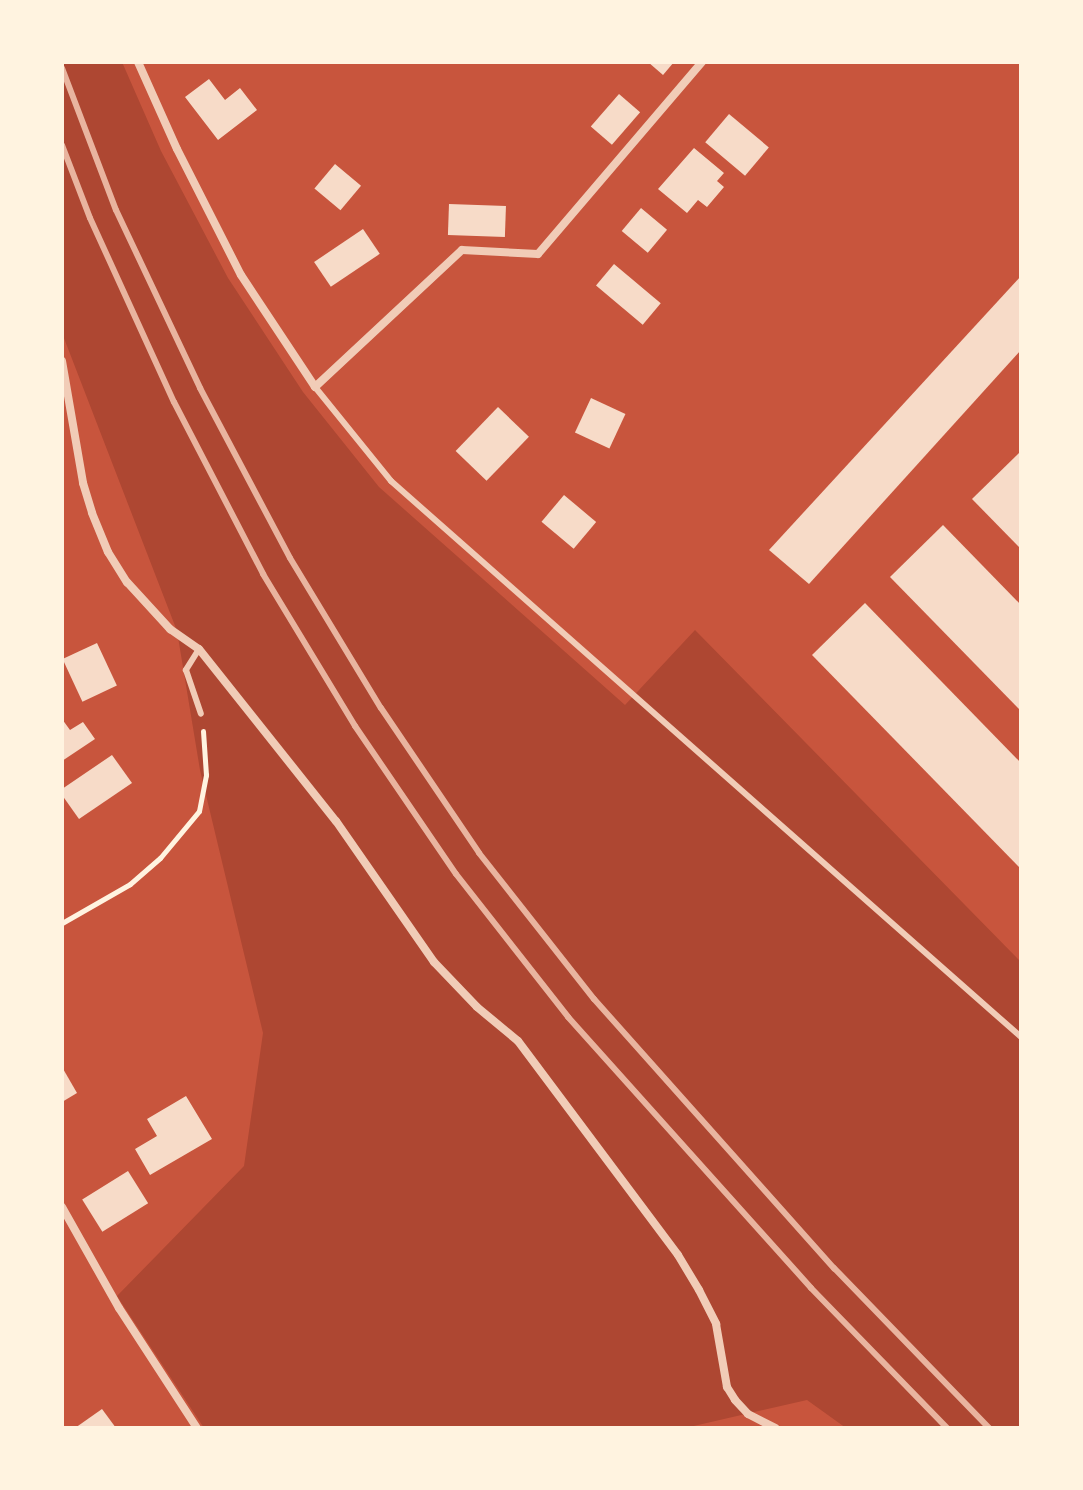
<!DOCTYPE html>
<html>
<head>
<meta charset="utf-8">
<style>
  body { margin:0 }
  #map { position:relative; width:1083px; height:1490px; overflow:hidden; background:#c8553d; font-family:Montserrat,sans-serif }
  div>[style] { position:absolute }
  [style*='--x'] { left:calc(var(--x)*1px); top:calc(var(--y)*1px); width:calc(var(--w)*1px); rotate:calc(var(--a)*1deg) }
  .green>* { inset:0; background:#ae4732 }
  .building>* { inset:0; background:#f7dbc8; transform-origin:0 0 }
  .path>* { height:5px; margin:-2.5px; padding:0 2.5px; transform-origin:2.5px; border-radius:2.5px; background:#fff3e0 }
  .service>* { height:6px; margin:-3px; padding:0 3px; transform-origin:3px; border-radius:3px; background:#f1ccb7 }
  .minor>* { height:8px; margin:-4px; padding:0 4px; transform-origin:4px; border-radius:4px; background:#f1ccb7 }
  .rail>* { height:6px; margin:-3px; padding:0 3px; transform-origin:3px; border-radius:3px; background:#e9b49f }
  span { translate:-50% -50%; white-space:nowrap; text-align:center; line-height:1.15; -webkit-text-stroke:7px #fff3e0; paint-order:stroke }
  .frame { position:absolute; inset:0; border:64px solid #fff3e0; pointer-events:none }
</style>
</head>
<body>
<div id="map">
  <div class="green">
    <div style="clip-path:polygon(62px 62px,122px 62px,161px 151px,228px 278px,303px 392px,379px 487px,625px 705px,695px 630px,1021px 962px,1021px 1428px,846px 1428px,807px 1400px,685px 1428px,204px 1428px,117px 1296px,244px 1166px,263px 1033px,200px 770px,177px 631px,62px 333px)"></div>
  </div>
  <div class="building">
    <div style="clip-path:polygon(648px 62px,674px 62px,663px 75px)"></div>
    <div style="clip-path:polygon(209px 79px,225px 100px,240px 88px,257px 110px,218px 140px,185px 97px)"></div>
    <div style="left:619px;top:94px;width:28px;height:43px;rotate:41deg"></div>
    <div style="left:729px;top:114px;width:52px;height:37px;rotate:40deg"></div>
    <div style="clip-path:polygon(694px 148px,724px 173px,717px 181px,724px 187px,707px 207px,698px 200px,687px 213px,658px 189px)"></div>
    <div style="left:335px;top:164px;width:34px;height:32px;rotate:40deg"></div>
    <div style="left:449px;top:204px;width:57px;height:31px;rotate:2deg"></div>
    <div style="left:641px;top:208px;width:34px;height:30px;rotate:40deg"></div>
    <div style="left:363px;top:229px;width:30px;height:59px;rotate:56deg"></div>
    <div style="left:614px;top:264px;width:61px;height:28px;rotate:40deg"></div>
    <div style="clip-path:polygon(1021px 276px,1021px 350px,809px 584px,769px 550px)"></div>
    <div style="left:591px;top:398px;width:38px;height:38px;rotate:25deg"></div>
    <div style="left:498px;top:407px;width:43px;height:61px;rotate:44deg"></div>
    <div style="clip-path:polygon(1021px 451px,1021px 549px,972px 499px)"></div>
    <div style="left:564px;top:495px;width:42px;height:35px;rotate:40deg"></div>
    <div style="clip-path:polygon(943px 525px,1021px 605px,1021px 711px,890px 577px)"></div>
    <div style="clip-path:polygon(865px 603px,1021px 763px,1021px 869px,812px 655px)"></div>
    <div style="left:97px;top:643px;width:47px;height:38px;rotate:65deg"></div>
    <div style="clip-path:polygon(62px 719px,70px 730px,83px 722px,95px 739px,62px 761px)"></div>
    <div style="clip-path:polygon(112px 755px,132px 783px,79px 819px,62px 795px,62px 789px)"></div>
    <div style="clip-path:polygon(62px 1067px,77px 1093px,62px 1102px)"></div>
    <div style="clip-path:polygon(186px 1096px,212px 1139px,150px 1175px,135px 1149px,157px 1136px,147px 1119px)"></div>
    <div style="left:128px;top:1171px;width:38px;height:54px;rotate:58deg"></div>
    <div style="clip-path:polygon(102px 1409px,116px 1428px,75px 1428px)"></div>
  </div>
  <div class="path">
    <div style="--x:62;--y:923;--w:78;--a:-29.8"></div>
    <div style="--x:130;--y:884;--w:40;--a:-41"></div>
    <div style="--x:160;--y:858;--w:61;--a:-50.3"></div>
    <div style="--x:199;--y:811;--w:37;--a:-79"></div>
    <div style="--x:206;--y:775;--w:44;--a:-93.9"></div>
  </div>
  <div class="service">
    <div style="--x:315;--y:387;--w:121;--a:51"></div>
    <div style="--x:391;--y:481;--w:840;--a:41.43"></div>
    <div style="--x:199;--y:649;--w:25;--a:122"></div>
    <div style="--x:186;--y:670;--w:46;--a:71.2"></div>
  </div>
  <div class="minor">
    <div style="--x:138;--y:62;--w:95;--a:65.9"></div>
    <div style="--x:177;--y:149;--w:141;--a:63.1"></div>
    <div style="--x:241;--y:275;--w:134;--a:56.5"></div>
    <div style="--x:315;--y:387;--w:201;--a:-43"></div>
    <div style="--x:462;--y:250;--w:76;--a:3"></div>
    <div style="--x:538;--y:254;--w:253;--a:-49.5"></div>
    <div style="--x:62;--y:361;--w:124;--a:80.2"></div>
    <div style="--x:83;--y:483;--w:31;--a:73"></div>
    <div style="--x:92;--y:513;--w:42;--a:67.7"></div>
    <div style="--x:108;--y:552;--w:36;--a:58"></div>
    <div style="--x:127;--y:582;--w:64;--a:47.5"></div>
    <div style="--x:170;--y:629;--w:35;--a:35"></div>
    <div style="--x:199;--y:649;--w:220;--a:51.5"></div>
    <div style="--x:336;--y:821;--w:172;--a:55.2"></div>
    <div style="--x:434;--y:962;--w:62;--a:46.3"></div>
    <div style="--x:477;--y:1007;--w:53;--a:39.7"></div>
    <div style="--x:518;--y:1041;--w:267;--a:53.2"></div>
    <div style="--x:678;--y:1255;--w:41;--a:59"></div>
    <div style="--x:699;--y:1290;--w:38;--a:63"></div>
    <div style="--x:716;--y:1324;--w:64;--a:80.1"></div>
    <div style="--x:727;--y:1387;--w:15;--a:58"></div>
    <div style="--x:735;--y:1400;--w:19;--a:47"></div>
    <div style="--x:748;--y:1414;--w:31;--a:27"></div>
    <div style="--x:62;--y:1207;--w:116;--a:60.6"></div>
    <div style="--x:119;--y:1308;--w:143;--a:57"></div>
  </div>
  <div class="rail">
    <div style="--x:62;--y:68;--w:152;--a:69.2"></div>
    <div style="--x:116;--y:210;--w:197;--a:64.7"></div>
    <div style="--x:200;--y:388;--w:192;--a:62.1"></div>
    <div style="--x:290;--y:558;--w:175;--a:58.8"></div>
    <div style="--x:381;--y:708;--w:175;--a:55.9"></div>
    <div style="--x:479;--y:853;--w:186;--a:51.8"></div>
    <div style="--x:594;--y:999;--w:361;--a:48.3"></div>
    <div style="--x:834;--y:1268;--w:223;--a:45.9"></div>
    <div style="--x:62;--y:145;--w:78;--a:69"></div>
    <div style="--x:90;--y:218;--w:202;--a:65.5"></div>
    <div style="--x:174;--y:402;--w:194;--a:62.6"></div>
    <div style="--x:263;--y:574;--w:178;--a:58.8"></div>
    <div style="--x:355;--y:726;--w:179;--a:55.7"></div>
    <div style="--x:456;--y:874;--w:182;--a:51.9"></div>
    <div style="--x:568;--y:1017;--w:364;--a:48.1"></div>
    <div style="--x:811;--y:1288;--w:195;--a:45.8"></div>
  </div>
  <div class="frame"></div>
</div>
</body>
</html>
